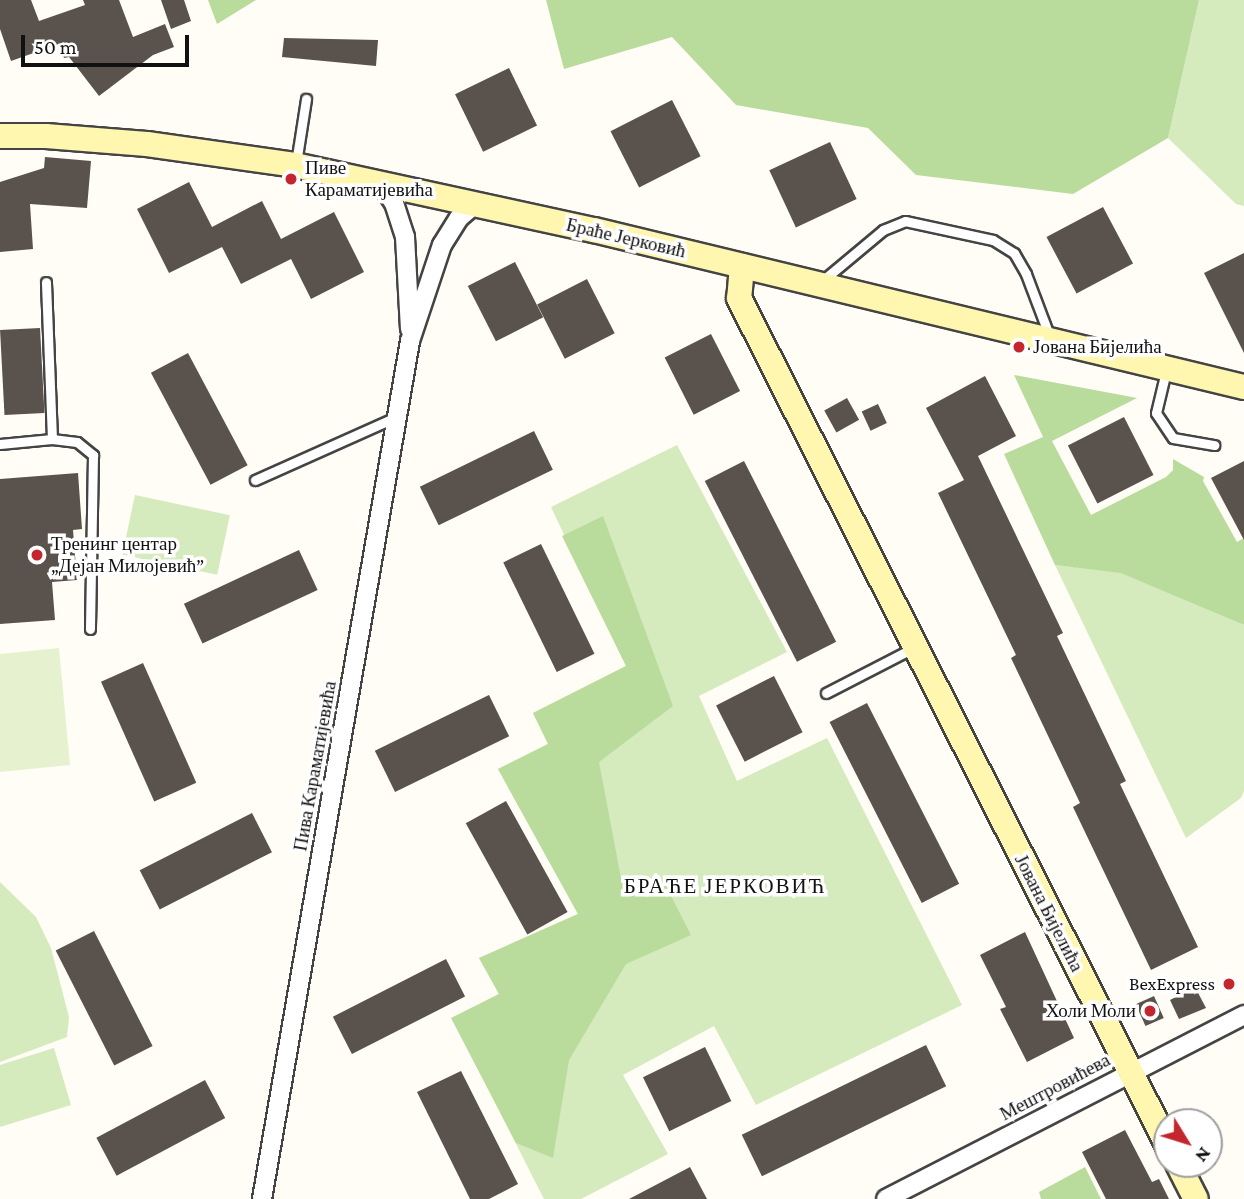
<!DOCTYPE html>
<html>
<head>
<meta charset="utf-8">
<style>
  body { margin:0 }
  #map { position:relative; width:1244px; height:1199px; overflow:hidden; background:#fffdf5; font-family:"Crimson Pro",serif }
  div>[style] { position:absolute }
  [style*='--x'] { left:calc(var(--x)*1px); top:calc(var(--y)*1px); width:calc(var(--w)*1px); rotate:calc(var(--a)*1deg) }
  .green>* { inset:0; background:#d5ebbd; transform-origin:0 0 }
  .forest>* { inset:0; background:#b9dc9c }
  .pitch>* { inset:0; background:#e6f2cf }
  .building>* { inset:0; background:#5a524d; transform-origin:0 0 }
  .roads { filter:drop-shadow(2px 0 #444) drop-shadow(-2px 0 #444) drop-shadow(0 2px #444) drop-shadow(0 -2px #444) }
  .lane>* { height:9px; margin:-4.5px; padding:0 4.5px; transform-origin:4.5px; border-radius:4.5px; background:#fff }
  .street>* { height:18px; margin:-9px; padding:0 9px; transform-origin:9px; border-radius:9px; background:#fff }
  .secondary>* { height:24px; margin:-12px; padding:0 12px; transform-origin:12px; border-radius:12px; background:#fff6b0 }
  .dots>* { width:19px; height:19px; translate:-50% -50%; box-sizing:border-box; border:4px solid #fff; border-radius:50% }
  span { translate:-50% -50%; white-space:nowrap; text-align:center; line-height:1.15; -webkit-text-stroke:7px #fff; paint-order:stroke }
  .poi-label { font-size:19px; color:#111 }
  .left { translate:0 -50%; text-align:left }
  .right { translate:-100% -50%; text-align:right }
  .street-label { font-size:19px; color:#111 }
  .neighbourhood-label { font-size:21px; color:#111; letter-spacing:2px }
  .north { position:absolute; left:1153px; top:1108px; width:70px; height:70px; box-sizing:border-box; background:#fff; border:2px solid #a0a0a0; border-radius:50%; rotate:128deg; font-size:19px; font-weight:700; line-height:28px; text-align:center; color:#111 }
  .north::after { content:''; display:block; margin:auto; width:24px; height:32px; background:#c4262e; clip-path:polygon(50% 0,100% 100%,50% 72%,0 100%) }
  .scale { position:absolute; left:21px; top:35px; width:168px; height:32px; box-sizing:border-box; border:4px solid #111; border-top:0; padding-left:9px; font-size:21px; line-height:24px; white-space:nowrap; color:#111; -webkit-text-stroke:5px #fff; paint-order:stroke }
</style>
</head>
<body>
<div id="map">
  <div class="green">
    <div style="clip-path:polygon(1199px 0,1244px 0,1244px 206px,1236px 204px,1168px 138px)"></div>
    <div style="clip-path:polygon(677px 445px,787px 652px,699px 696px,737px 781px,827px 738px,962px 1005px,756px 1105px,714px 1026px,623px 1075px,668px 1154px,581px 1199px,544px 1199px,452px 1018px,499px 994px,479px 958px,578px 914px,498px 769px,548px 744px,533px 713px,626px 666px,551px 507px)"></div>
    <div style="left:135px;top:495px;width:97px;height:61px;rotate:12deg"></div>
    <div style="clip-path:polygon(1055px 565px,1121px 572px,1244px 625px,1244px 791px,1241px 798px,1186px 838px)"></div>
    <div style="clip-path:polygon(0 882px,36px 917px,51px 948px,69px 1017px,67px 1037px,0 1062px)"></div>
    <div style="clip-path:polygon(54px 1048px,71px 1105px,0 1127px,0 1065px)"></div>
  </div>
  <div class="forest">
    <div style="clip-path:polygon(208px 0,256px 0,217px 24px)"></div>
    <div style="clip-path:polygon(546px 0,1199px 0,1168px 138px,1073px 194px,916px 175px,868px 128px,736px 105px,672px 37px,564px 69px)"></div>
    <div style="clip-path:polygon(1014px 375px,1137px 398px,1052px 441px,1091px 515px,1166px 477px,1173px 470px,1173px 459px,1204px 477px,1203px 481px,1237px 542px,1244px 538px,1244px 625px,1121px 573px,1055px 565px,1004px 454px,1043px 437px)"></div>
    <div style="clip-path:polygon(603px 516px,673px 706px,599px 762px,621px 878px,665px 884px,691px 935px,626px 964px,569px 1060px,553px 1158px,516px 1143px,451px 1018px,499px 994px,479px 958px,578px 914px,498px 769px,548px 744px,533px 713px,626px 666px,562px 536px)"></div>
    <div style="clip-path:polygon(1085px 1167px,1101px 1199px,1041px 1199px,1039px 1192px)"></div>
  </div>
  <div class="pitch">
    <div style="clip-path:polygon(59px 648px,70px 765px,0 772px,0 654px)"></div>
  </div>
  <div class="building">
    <div style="clip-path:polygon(0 0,31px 0,39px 21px,85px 5px,83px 0,119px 0,133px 37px,165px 24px,174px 47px,153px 55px,99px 96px,69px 57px,64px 58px,59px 44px,11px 61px,0 29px)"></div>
    <div style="clip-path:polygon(161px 0,184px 0,191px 21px,171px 29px)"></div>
    <div style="clip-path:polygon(284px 38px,378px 40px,376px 66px,282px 57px)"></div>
    <div style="left:509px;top:68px;width:64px;height:60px;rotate:64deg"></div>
    <div style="left:672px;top:100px;width:63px;height:69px;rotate:63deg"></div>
    <div style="left:830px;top:142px;width:63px;height:67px;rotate:65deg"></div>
    <div style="clip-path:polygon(45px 157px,91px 161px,87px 208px,30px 204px,33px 249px,0 252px,0 182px,44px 168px)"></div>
    <div style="clip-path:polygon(189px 182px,212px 227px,262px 201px,281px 239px,334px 212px,364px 272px,311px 299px,291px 259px,241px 284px,222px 247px,169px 273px,137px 209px)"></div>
    <div style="left:1103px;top:207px;width:64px;height:64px;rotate:62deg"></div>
    <div style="clip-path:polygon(1244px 253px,1244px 353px,1204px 273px)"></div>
    <div style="left:515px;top:262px;width:62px;height:53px;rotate:63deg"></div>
    <div style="left:587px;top:279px;width:61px;height:56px;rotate:63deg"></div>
    <div style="left:40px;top:328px;width:85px;height:40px;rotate:87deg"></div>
    <div style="left:711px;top:334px;width:64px;height:52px;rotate:63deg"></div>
    <div style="left:188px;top:353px;width:127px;height:42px;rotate:62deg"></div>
    <div style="clip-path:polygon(985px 376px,1016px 436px,978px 456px,1063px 633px,1057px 636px,1126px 781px,1120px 784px,1198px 947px,1151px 970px,1073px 807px,1080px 803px,1011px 658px,1016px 655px,938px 493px,964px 480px,926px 408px)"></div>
    <div style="left:847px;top:398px;width:25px;height:26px;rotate:61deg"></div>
    <div style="left:878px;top:404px;width:21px;height:18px;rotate:65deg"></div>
    <div style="left:1124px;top:417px;width:65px;height:63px;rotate:63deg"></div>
    <div style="left:534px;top:431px;width:43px;height:127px;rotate:64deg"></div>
    <div style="left:744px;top:461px;width:203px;height:44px;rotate:63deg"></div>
    <div style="clip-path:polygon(1244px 461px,1244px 540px,1211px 478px)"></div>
    <div style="clip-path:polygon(78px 473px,82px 529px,73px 530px,77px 580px,52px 582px,55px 620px,0 624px,0 479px)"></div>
    <div style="left:541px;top:544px;width:122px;height:42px;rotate:64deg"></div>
    <div style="left:299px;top:550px;width:44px;height:127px;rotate:65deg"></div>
    <div style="left:143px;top:663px;width:131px;height:46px;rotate:66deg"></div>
    <div style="left:774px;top:676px;width:63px;height:65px;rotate:63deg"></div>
    <div style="left:489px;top:695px;width:46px;height:127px;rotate:64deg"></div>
    <div style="left:867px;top:703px;width:203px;height:42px;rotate:63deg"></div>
    <div style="left:506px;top:801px;width:127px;height:46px;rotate:61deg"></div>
    <div style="left:252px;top:813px;width:44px;height:126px;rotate:63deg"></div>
    <div style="left:94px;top:931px;width:129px;height:43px;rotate:63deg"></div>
    <div style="clip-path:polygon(1025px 932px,1074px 1038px,1027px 1062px,1000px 1009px,1006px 1007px,980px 955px)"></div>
    <div style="left:446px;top:959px;width:42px;height:127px;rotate:63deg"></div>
    <div style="clip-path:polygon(1195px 987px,1206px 1008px,1179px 1019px,1170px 1000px)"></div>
    <div style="left:1154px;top:996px;width:24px;height:20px;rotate:66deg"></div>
    <div style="left:926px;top:1045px;width:46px;height:205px;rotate:64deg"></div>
    <div style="left:705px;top:1047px;width:60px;height:69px;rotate:64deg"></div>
    <div style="clip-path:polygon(461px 1071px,518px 1184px,489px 1199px,470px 1199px,417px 1092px)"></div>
    <div style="left:205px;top:1080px;width:43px;height:123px;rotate:62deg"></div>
    <div style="clip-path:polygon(1125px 1130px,1152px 1182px,1159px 1179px,1169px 1199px,1106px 1199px,1082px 1152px)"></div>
    <div style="clip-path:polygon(690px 1167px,707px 1199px,629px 1199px)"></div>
  </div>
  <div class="roads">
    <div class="lane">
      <div style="--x:296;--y:163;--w:65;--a:-81.1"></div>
      <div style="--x:822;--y:281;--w:80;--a:-39.9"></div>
      <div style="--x:883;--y:230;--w:24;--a:-22"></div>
      <div style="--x:905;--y:221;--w:90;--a:12.2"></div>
      <div style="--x:993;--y:240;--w:25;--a:32"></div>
      <div style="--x:1014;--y:253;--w:24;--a:60"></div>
      <div style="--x:1026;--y:274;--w:65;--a:69.3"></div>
      <div style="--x:1166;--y:371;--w:43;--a:103.4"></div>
      <div style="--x:1156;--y:413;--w:30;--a:56"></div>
      <div style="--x:1173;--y:438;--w:42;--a:9.7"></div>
      <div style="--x:52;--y:439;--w:25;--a:7"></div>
      <div style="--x:77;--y:442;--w:21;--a:39"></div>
      <div style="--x:93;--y:455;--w:174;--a:91"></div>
      <div style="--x:0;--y:444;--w:52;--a:-5.5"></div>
      <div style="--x:52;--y:439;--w:157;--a:-92.2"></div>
      <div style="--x:255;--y:480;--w:154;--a:-24.1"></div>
      <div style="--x:826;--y:693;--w:98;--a:-27.3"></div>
    </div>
    <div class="street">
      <div style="--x:381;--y:184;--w:23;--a:56"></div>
      <div style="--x:394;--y:203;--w:36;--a:72"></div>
      <div style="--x:405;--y:237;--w:92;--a:86.9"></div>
      <div style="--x:262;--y:1199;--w:871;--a:-80.21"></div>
      <div style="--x:410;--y:341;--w:101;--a:-71.6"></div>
      <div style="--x:442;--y:245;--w:32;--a:-58"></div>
      <div style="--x:459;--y:218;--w:23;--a:-41"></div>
      <div style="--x:886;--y:1199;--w:403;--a:-27.2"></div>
    </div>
    <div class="secondary">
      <div style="--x:0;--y:136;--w:46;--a:0"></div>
      <div style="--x:46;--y:136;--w:101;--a:4.5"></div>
      <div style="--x:147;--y:144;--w:149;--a:8.1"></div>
      <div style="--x:295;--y:165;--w:306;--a:12.3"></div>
      <div style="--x:594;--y:230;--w:669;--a:13.58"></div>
      <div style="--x:742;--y:266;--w:32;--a:95"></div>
      <div style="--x:739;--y:298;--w:948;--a:63.16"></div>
      <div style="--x:1178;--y:1164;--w:39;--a:63"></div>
    </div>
  </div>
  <div class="dots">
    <div style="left:291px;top:179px;background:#c4262e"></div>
    <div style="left:1019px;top:347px;background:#c4262e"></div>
    <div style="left:37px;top:555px;background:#c4262e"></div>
    <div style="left:1229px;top:984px;background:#c4262e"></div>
    <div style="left:1150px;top:1011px;background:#c4262e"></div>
  </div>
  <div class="poi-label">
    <span class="left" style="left:305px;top:179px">Пиве<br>Караматијевића</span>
    <span class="left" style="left:1033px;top:347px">Јована Бијелића</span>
    <span class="left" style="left:51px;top:555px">Тренинг центар<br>„Дејан Милојевић”</span>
    <span class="right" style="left:1215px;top:984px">BexExpress</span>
    <span class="right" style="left:1136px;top:1011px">Холи Моли</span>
  </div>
  <div class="street-label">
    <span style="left:626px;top:238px;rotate:13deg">Браће Јерковић</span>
    <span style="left:315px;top:766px;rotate:-80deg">Пива Караматијевића</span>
    <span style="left:1049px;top:913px;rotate:63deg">Јована Бијелића</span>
    <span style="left:1055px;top:1087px;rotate:-28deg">Мештровићева</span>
  </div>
  <div class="neighbourhood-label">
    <span style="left:725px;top:886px">БРАЋЕ ЈЕРКОВИЋ</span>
  </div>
  <div class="north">N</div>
  <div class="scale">50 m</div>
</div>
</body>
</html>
